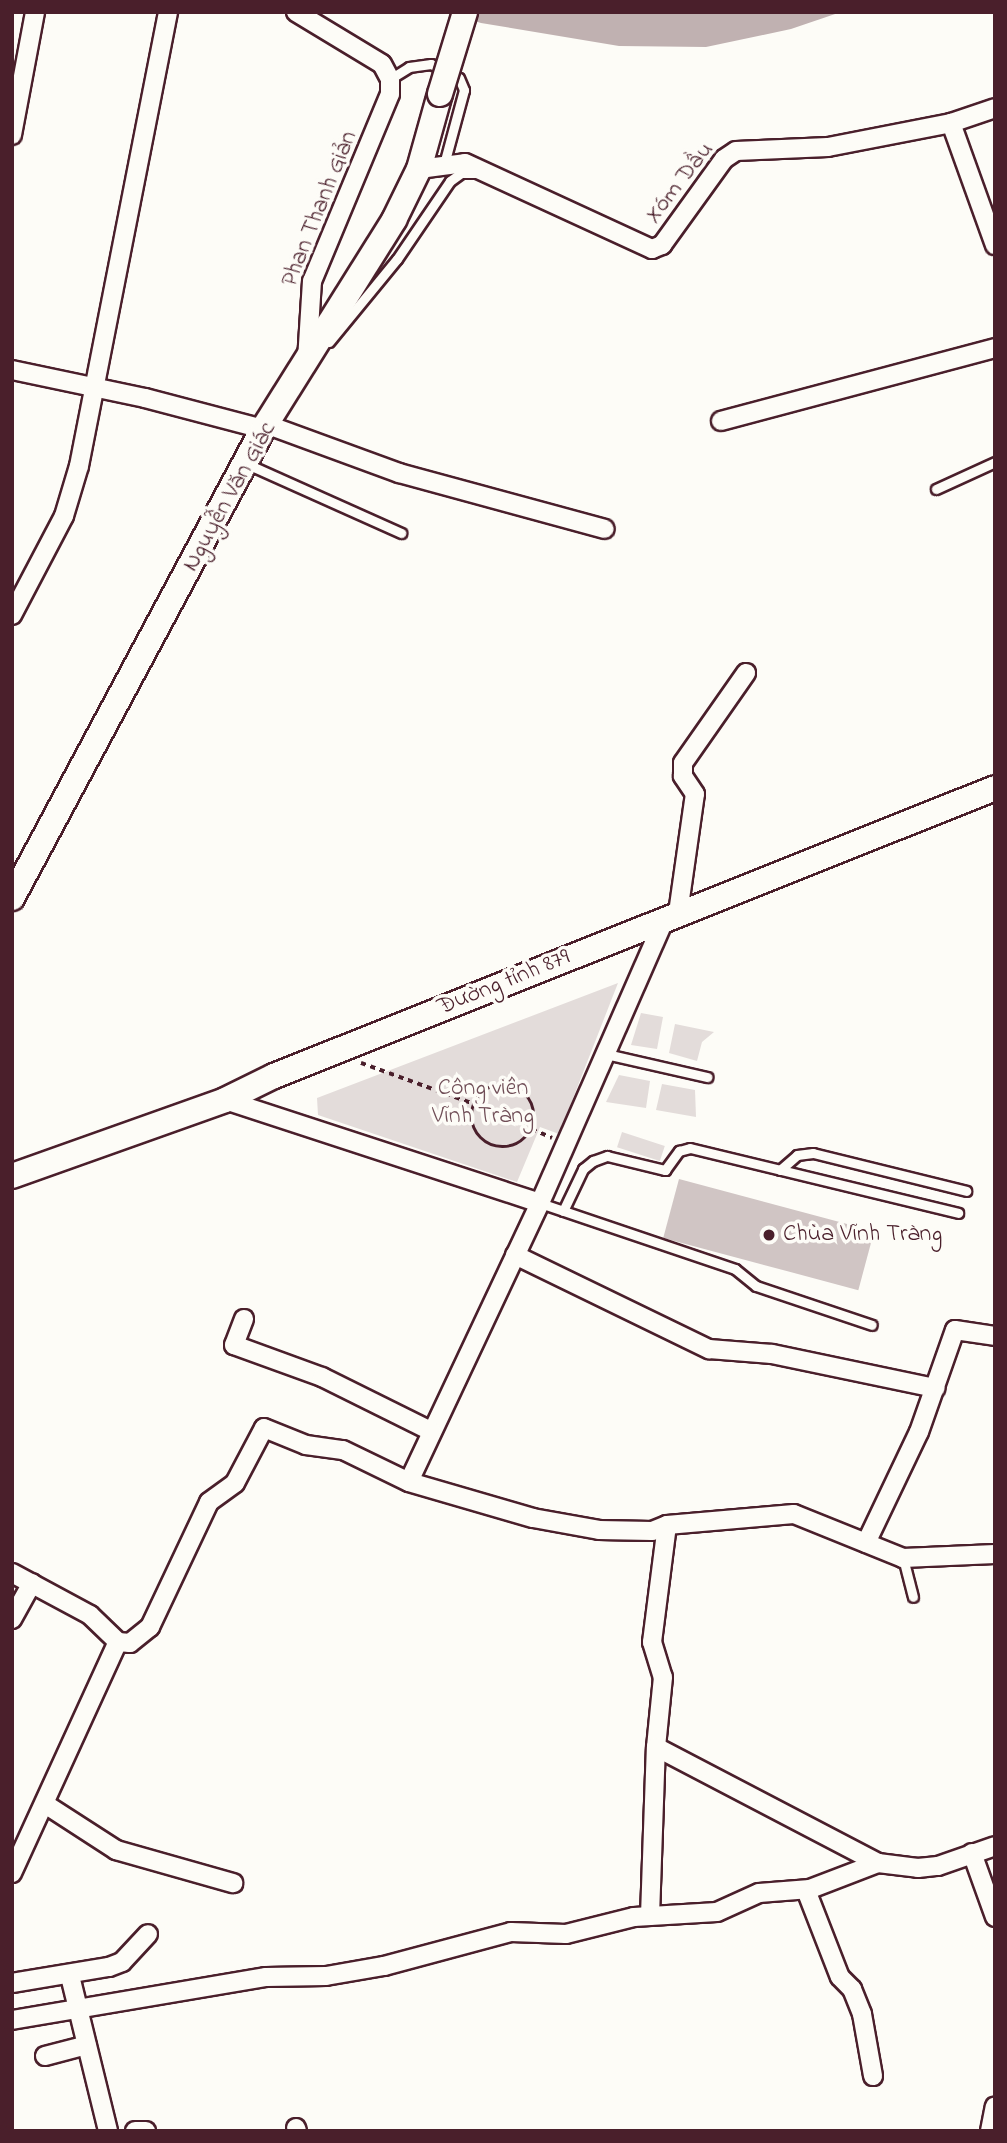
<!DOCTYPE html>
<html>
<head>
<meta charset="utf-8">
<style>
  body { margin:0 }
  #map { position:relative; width:1007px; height:2143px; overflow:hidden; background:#fdfcf7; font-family:"Indie Flower",sans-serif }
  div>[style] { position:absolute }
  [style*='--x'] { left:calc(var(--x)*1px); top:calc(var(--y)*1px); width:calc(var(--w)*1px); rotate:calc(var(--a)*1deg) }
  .green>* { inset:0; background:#e3dcda; transform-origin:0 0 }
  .water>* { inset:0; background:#c0b1b1 }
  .building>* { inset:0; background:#d0c5c4; transform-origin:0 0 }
  .path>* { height:3.5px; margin-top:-1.75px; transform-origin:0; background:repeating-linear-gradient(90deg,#4a1f2b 0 5px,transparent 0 10px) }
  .path>.ring { margin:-1.75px; padding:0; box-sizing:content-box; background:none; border:3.5px solid #4a1f2b; border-radius:50% }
  .roads { filter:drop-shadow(2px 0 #4a1f2b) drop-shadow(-2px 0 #4a1f2b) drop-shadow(0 2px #4a1f2b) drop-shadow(0 -2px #4a1f2b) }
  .service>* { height:9px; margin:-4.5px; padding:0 4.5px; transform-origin:4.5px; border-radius:4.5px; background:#fdfcf7 }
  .minor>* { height:18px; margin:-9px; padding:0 9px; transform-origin:9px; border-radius:9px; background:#fdfcf7 }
  .secondary>* { height:24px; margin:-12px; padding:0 12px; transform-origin:12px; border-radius:12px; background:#fdfcf7 }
  .bridges { filter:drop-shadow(2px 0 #4a1f2b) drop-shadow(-2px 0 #4a1f2b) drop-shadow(0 2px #4a1f2b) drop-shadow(0 -2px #4a1f2b) }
  .secondary-bridge>* { height:24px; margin:-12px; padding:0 12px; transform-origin:12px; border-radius:12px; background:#fdfcf7 }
  .dots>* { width:19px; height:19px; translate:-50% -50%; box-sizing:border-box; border:4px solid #fdfcf7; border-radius:50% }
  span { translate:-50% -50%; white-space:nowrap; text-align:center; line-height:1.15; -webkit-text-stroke:7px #fdfcf7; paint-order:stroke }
  .street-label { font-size:24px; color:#4a1f2b }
  .park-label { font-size:24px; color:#704e57 }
  .poi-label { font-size:24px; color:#4a1f2b }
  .left { translate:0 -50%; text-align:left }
  .frame { position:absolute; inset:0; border:14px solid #4a1f2b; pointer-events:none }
</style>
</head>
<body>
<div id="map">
  <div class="green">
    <div style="clip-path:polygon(618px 983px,559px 1134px,540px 1127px,517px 1182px,318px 1115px,317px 1098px)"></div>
    <div style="clip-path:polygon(641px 1013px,663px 1017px,657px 1049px,631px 1045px)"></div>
    <div style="clip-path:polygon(675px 1024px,714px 1032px,702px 1042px,697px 1061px,669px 1053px)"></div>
    <div style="clip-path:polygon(619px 1075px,650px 1081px,646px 1108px,606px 1102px)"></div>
    <div style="clip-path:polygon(662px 1084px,695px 1090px,696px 1117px,656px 1110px)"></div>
    <div style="left:622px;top:1132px;width:45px;height:16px;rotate:18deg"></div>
  </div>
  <div class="water">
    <div style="clip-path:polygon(445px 12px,841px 12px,791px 29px,706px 47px,619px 46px,481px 23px)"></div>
  </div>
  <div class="building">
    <div style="left:679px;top:1179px;width:202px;height:61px;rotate:15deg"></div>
  </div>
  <div class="path">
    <div style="--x:361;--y:1063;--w:120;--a:19.9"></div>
    <div class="ring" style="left:472px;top:1085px;width:58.5px;height:58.5px"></div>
    <div style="--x:532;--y:1129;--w:22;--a:24"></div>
  </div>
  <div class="roads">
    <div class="service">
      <div style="--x:390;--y:79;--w:22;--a:-32"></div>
      <div style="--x:409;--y:67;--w:22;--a:-8"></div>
      <div style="--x:431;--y:64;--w:31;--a:27"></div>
      <div style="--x:459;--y:78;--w:13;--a:67"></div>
      <div style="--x:464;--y:90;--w:77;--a:105.1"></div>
      <div style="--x:329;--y:342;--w:107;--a:-50.7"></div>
      <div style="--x:397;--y:259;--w:94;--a:-55.8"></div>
      <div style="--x:450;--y:181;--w:14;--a:-36"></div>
      <div style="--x:461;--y:173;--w:15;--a:0"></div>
      <div style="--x:247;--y:464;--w:169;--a:24.1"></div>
      <div style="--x:936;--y:489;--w:65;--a:-24.6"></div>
      <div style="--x:606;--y:1054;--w:104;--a:12.8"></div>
      <div style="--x:780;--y:1170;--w:23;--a:-41"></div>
      <div style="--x:797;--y:1155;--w:16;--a:-7"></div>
      <div style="--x:813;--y:1153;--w:158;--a:13.9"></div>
      <div style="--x:540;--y:1203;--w:206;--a:18.7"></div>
      <div style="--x:735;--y:1269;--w:27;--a:39"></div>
      <div style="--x:756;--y:1286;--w:122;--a:18.6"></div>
      <div style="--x:563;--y:1211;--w:47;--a:-64.5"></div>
      <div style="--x:583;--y:1169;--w:13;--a:-39"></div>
      <div style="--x:593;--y:1161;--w:15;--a:-20"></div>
      <div style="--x:607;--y:1156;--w:60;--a:13.6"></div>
      <div style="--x:665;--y:1170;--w:24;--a:-54"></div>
      <div style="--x:679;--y:1151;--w:11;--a:-15"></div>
      <div style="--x:690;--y:1148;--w:276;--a:13.6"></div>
      <div style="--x:903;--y:1558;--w:40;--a:75.6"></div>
    </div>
    <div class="minor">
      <div style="--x:296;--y:12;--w:100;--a:31.2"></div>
      <div style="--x:382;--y:64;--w:17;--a:62"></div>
      <div style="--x:390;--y:79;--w:15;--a:90"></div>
      <div style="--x:390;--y:94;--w:203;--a:112.6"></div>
      <div style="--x:312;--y:281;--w:79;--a:93.6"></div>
      <div style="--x:951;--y:123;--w:130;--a:70.2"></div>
      <div style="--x:12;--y:135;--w:125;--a:-79.4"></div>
      <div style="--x:419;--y:169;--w:46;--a:-7.4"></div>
      <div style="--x:465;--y:163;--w:206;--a:24.7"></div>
      <div style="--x:652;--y:249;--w:11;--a:-22"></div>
      <div style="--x:662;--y:245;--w:106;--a:-54.2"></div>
      <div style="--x:724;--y:159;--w:14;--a:-34"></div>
      <div style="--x:736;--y:151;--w:92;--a:-2.5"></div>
      <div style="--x:828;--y:147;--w:125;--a:-11"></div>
      <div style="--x:951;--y:123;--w:46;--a:-18.8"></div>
      <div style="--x:12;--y:370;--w:136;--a:11.9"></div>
      <div style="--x:145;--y:398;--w:122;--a:14.7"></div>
      <div style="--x:721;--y:421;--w:284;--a:-14.9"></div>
      <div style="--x:268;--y:425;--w:140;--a:20.1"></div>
      <div style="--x:399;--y:473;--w:213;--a:15.2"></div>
      <div style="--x:12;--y:615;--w:112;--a:-62.3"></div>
      <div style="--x:64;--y:516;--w:52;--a:-73.3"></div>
      <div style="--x:79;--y:466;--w:463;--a:-78.9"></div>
      <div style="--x:678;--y:913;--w:120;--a:-81.9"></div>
      <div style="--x:695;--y:794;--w:22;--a:-124"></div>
      <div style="--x:683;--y:776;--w:13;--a:-90"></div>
      <div style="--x:683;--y:763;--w:110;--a:-55"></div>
      <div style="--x:225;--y:1100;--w:331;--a:18.1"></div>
      <div style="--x:540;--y:1203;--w:311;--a:-66.3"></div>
      <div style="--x:540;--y:1203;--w:308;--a:115.2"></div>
      <div style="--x:409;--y:1482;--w:129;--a:16.2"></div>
      <div style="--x:533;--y:1518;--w:67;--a:10.3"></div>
      <div style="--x:599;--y:1530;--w:53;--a:1.1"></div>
      <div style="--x:652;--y:1531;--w:16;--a:-22"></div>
      <div style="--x:667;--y:1525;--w:127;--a:-5"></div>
      <div style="--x:794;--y:1514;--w:118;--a:22"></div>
      <div style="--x:903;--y:1558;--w:92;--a:-2.5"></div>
      <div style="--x:515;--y:1255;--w:216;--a:25.9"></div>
      <div style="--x:709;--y:1349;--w:63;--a:4.5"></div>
      <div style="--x:772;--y:1354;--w:167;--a:11.8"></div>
      <div style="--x:244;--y:1319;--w:28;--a:111"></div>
      <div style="--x:234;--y:1345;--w:94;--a:20"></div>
      <div style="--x:322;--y:1377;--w:122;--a:26.4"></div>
      <div style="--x:667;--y:1525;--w:118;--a:97.3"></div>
      <div style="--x:652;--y:1642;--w:37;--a:73"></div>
      <div style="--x:663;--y:1677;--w:70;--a:95.7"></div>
      <div style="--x:656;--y:1747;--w:250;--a:27.6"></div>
      <div style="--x:866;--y:1543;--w:123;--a:-64.5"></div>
      <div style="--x:919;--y:1432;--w:108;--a:-70.6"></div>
      <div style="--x:955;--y:1330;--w:40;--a:8.5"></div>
      <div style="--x:12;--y:1573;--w:89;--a:28.3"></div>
      <div style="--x:90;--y:1615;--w:39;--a:44"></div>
      <div style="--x:118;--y:1642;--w:12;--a:5"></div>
      <div style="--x:130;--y:1643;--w:26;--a:-39"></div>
      <div style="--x:150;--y:1627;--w:138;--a:-64.7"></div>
      <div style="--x:209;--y:1502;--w:32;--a:-36"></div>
      <div style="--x:235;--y:1483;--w:62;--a:-62.2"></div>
      <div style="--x:264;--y:1428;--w:45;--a:22"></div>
      <div style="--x:306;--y:1445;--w:37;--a:8"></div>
      <div style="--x:343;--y:1450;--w:73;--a:25.9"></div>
      <div style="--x:12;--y:1619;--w:41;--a:-60.9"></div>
      <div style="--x:45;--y:1804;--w:85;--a:32.9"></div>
      <div style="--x:116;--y:1850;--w:122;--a:15.8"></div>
      <div style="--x:972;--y:1853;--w:68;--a:70.2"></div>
      <div style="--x:12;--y:1873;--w:254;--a:-65.4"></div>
      <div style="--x:806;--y:1890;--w:93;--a:68.7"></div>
      <div style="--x:840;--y:1977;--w:17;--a:45"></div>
      <div style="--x:852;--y:1989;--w:27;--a:68"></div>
      <div style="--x:862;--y:2014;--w:63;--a:79.9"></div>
      <div style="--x:650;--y:1916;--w:169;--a:-88"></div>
      <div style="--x:70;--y:1976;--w:160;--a:76.2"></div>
      <div style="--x:12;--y:1983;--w:98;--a:-9.4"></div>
      <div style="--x:109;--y:1967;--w:14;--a:-21"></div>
      <div style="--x:122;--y:1962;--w:38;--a:-47"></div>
      <div style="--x:12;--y:2020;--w:258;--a:-9.6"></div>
      <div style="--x:266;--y:1977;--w:60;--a:-1"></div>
      <div style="--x:326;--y:1976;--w:59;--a:-9.8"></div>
      <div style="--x:384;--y:1966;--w:131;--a:-15"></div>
      <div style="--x:511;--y:1932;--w:55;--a:2.1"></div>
      <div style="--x:566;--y:1934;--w:70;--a:-14"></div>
      <div style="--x:634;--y:1917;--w:83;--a:-3.4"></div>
      <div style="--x:717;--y:1912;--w:46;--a:-24.3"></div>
      <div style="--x:759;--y:1893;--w:51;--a:-4.5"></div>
      <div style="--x:810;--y:1889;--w:73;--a:-20.9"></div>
      <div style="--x:878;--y:1863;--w:40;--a:7.1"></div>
      <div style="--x:918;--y:1868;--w:20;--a:-6"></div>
      <div style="--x:938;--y:1866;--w:60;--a:-19.3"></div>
      <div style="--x:45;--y:2056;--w:43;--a:-14.7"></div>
      <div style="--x:296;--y:2128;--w:3;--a:72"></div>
      <div style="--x:135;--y:2131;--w:11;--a:0"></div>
      <div style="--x:990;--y:2131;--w:25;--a:-79"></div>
    </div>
    <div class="secondary">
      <div style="--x:12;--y:898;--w:532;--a:-61.85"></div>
      <div style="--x:263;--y:429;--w:247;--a:-57.9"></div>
      <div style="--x:394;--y:220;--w:57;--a:-63.9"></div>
      <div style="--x:419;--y:169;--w:78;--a:-74.4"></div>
      <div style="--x:12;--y:1176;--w:226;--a:-19.6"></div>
      <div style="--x:225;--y:1100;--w:55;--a:-26.1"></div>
      <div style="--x:274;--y:1076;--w:776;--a:-21.77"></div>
    </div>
  </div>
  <div class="bridges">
    <div class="secondary-bridge">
      <div style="--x:440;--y:94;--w:86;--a:-73"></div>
    </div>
  </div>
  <div class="dots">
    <div style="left:769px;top:1235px;background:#4a1f2b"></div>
  </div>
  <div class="street-label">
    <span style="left:680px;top:183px;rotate:-52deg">Xóm Dầu</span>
    <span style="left:320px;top:209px;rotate:-68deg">Phan Thanh Giản</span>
    <span style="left:230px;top:497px;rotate:-61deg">Nguyễn Văn Giác</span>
    <span style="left:504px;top:983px;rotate:-22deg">Đường tỉnh 879</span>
  </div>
  <div class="park-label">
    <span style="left:483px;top:1103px">Công viên<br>Vĩnh Tràng</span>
  </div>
  <div class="poi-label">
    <span class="left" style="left:783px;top:1235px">Chùa Vĩnh Tràng</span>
  </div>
  <div class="frame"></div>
</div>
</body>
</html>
